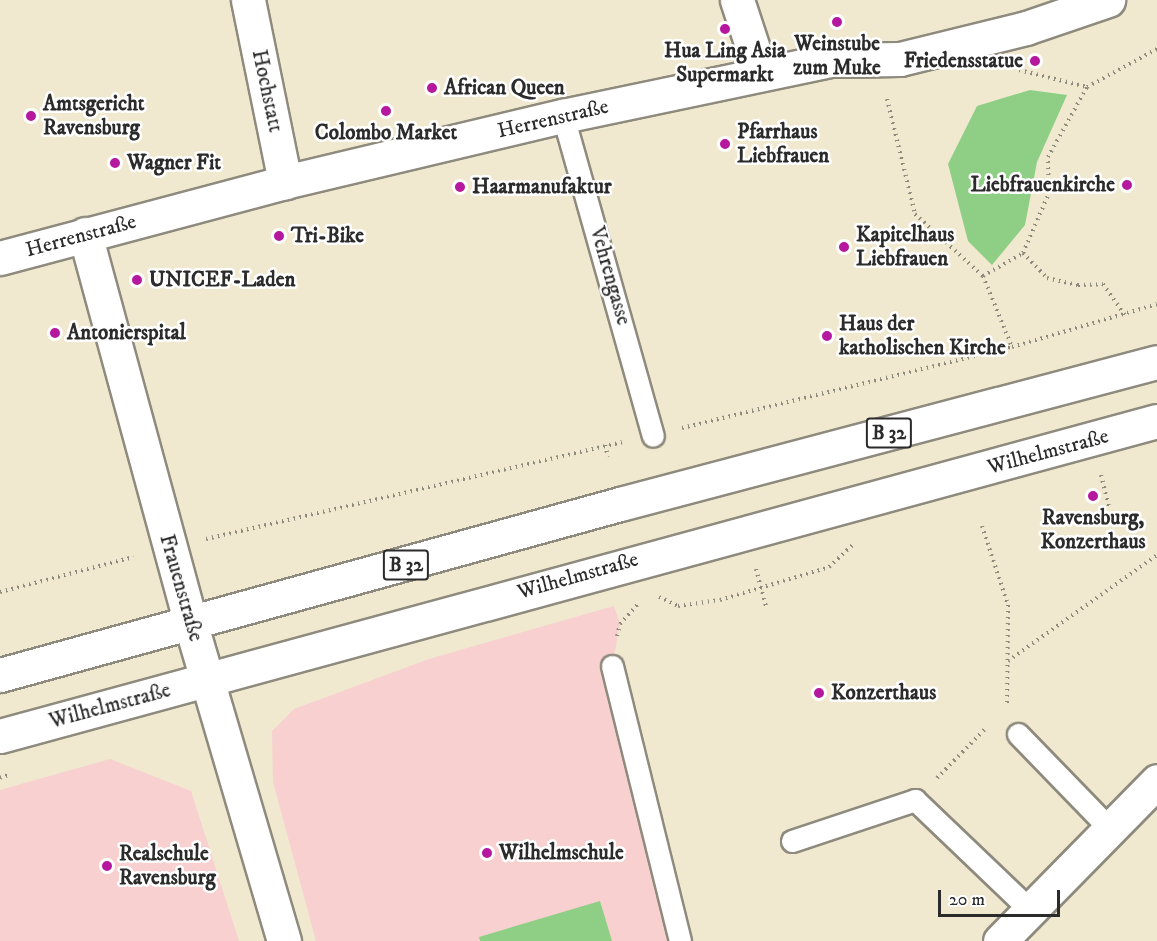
<!DOCTYPE html>
<html>
<head>
<meta charset="utf-8">
<style>
  body { margin:0 }
  #map { position:relative; width:1157px; height:941px; overflow:hidden; background:#f0e9cf; font-family:"IM FELL DW Pica",serif }
  div>[style] { position:absolute }
  [style*='--x'] { left:calc(var(--x)*1px); top:calc(var(--y)*1px); width:calc(var(--w)*1px); rotate:calc(var(--a)*1deg) }
  .built>* { inset:0; background:#f7d0cf }
  .green>* { inset:0; background:#8fcf85 }
  .path>* { height:4px; margin-top:-2px; transform-origin:0; background:repeating-linear-gradient(90deg,#8e8a7d 0 1.5px,transparent 0 6px) }
  .roads { filter:drop-shadow(2px 0 #8e8a7d) drop-shadow(-2px 0 #8e8a7d) drop-shadow(0 2px #8e8a7d) drop-shadow(0 -2px #8e8a7d) }
  .lane>* { height:21px; margin:-10.5px; padding:0 10.5px; transform-origin:10.5px; border-radius:10.5px; background:#fff }
  .street>* { height:33px; margin:-16.5px; padding:0 16.5px; transform-origin:16.5px; border-radius:16.5px; background:#fff }
  .secondary>* { height:33px; margin:-16.5px; padding:0 16.5px; transform-origin:16.5px; border-radius:16.5px; background:#fff }
  .primary>* { height:33px; margin:-16.5px; padding:0 16.5px; transform-origin:16.5px; border-radius:16.5px; background:#fff }
  .dots>* { width:16px; height:16px; translate:-50% -50%; box-sizing:border-box; border:3px solid #fff; border-radius:50% }
  span { translate:-50% -50%; white-space:nowrap; text-align:center; line-height:1.15; -webkit-text-stroke:5px #fff; paint-order:stroke }
  .shield-label span { padding:2px 4px; background:#fff; border:2px solid; border-radius:4px; -webkit-text-stroke-width:0 }
  .shield-label { font-size:20px; color:#2b2b2b; font-weight:700 }
  .poi-label { font-size:21px; color:#2b2b2b; font-weight:700 }
  .right { translate:-100% -50%; text-align:right }
  .left { translate:0 -50%; text-align:left }
  .street-label { font-size:21px; color:#2b2b2b }
  .scale { position:absolute; left:938px; top:890px; width:122px; height:27px; box-sizing:border-box; border:3px solid #2b2b2b; border-top:0; padding-left:8px; font-size:18px; line-height:21px; white-space:nowrap; color:#2b2b2b; -webkit-text-stroke:4px #fff; paint-order:stroke }
</style>
</head>
<body>
<div id="map">
  <div class="built">
    <div style="clip-path:polygon(614px 606px,620px 624px,612px 666px,680px 941px,316px 941px,273px 782px,272px 731px,294px 709px,429px 659px)"></div>
    <div style="clip-path:polygon(110px 759px,191px 791px,239px 941px,0 941px,0 790px)"></div>
  </div>
  <div class="green">
    <div style="clip-path:polygon(1030px 90px,1067px 95px,1037px 162px,1025px 225px,992px 265px,968px 241px,948px 164px,977px 106px)"></div>
    <div style="clip-path:polygon(600px 901px,612px 941px,480px 941px,479px 937px)"></div>
  </div>
  <div class="path">
    <div style="--x:1019;--y:70;--w:70;--a:14"></div>
    <div style="--x:1087;--y:87;--w:80;--a:-28.5"></div>
    <div style="--x:887;--y:99;--w:118;--a:76.3"></div>
    <div style="--x:915;--y:214;--w:92;--a:42.4"></div>
    <div style="--x:983;--y:276;--w:77;--a:67.8"></div>
    <div style="--x:1023;--y:253;--w:35;--a:46"></div>
    <div style="--x:1047;--y:278;--w:32;--a:13"></div>
    <div style="--x:1078;--y:285;--w:25;--a:-2"></div>
    <div style="--x:1103;--y:284;--w:39;--a:55"></div>
    <div style="--x:983;--y:276;--w:46;--a:-29.9"></div>
    <div style="--x:1023;--y:253;--w:65;--a:-66.6"></div>
    <div style="--x:1049;--y:193;--w:36;--a:-92"></div>
    <div style="--x:1048;--y:157;--w:80;--a:-60.9"></div>
    <div style="--x:682;--y:428;--w:340;--a:-13.8"></div>
    <div style="--x:1012;--y:347;--w:151;--a:-16.5"></div>
    <div style="--x:605;--y:445;--w:12;--a:76"></div>
    <div style="--x:1101;--y:475;--w:32;--a:76"></div>
    <div style="--x:982;--y:526;--w:83;--a:71.8"></div>
    <div style="--x:1008;--y:605;--w:101;--a:90.6"></div>
    <div style="--x:206;--y:539;--w:427;--a:-13.1"></div>
    <div style="--x:756;--y:569;--w:38;--a:75"></div>
    <div style="--x:0;--y:592;--w:138;--a:-14.7"></div>
    <div style="--x:659;--y:597;--w:21;--a:25"></div>
    <div style="--x:678;--y:606;--w:42;--a:-8.1"></div>
    <div style="--x:720;--y:600;--w:114;--a:-16.8"></div>
    <div style="--x:829;--y:567;--w:34;--a:-43"></div>
    <div style="--x:617;--y:636;--w:12;--a:-76"></div>
    <div style="--x:620;--y:624;--w:28;--a:-48"></div>
    <div style="--x:1008;--y:661;--w:183;--a:-35.4"></div>
    <div style="--x:0;--y:778;--w:9;--a:-21"></div>
    <div style="--x:937;--y:778;--w:70;--a:-45.6"></div>
  </div>
  <div class="roads">
    <div class="lane">
      <div style="--x:563;--y:116;--w:332;--a:74.3"></div>
      <div style="--x:612;--y:666;--w:283;--a:76.1"></div>
      <div style="--x:1018;--y:734;--w:132;--a:45.9"></div>
      <div style="--x:792;--y:841;--w:130;--a:-18.4"></div>
      <div style="--x:915;--y:800;--w:159;--a:43.7"></div>
    </div>
    <div class="street">
      <div style="--x:248;--y:0;--w:186;--a:78.5"></div>
      <div style="--x:737;--y:0;--w:77;--a:71.8"></div>
      <div style="--x:85;--y:234;--w:405;--a:74.8"></div>
      <div style="--x:0;--y:258;--w:295;--a:-14.9"></div>
      <div style="--x:285;--y:182;--w:286;--a:-13.4"></div>
      <div style="--x:563;--y:116;--w:274;--a:-11.8"></div>
      <div style="--x:831;--y:60;--w:69;--a:-0.8"></div>
      <div style="--x:900;--y:59;--w:130;--a:-13.8"></div>
      <div style="--x:1026;--y:28;--w:87;--a:-18.9"></div>
      <div style="--x:1000;--y:941;--w:224;--a:-45.5"></div>
    </div>
    <div class="secondary">
      <div style="--x:191;--y:625;--w:329;--a:73.6"></div>
    </div>
    <div class="primary">
      <div style="--x:0;--y:675;--w:643;--a:-15.42"></div>
      <div style="--x:620;--y:504;--w:555;--a:-14.81"></div>
      <div style="--x:0;--y:736;--w:1199;--a:-15.23"></div>
    </div>
  </div>
  <div class="dots">
    <div style="left:837px;top:22px;background:#b5179e"></div>
    <div style="left:725px;top:29px;background:#b5179e"></div>
    <div style="left:1035px;top:61px;background:#b5179e"></div>
    <div style="left:432px;top:88px;background:#b5179e"></div>
    <div style="left:386px;top:111px;background:#b5179e"></div>
    <div style="left:31px;top:116px;background:#b5179e"></div>
    <div style="left:725px;top:144px;background:#b5179e"></div>
    <div style="left:115px;top:163px;background:#b5179e"></div>
    <div style="left:1127px;top:185px;background:#b5179e"></div>
    <div style="left:460px;top:187px;background:#b5179e"></div>
    <div style="left:279px;top:236px;background:#b5179e"></div>
    <div style="left:844px;top:247px;background:#b5179e"></div>
    <div style="left:137px;top:280px;background:#b5179e"></div>
    <div style="left:55px;top:333px;background:#b5179e"></div>
    <div style="left:827px;top:336px;background:#b5179e"></div>
    <div style="left:1093px;top:496px;background:#b5179e"></div>
    <div style="left:819px;top:693px;background:#b5179e"></div>
    <div style="left:487px;top:853px;background:#b5179e"></div>
    <div style="left:107px;top:866px;background:#b5179e"></div>
  </div>
  <div class="shield-label">
    <span style="left:889px;top:433px">B 32</span>
    <span style="left:406px;top:565px">B 32</span>
  </div>
  <div class="poi-label">
    <span style="left:837px;top:56px">Weinstube<br>zum Muke</span>
    <span style="left:725px;top:63px">Hua Ling Asia<br>Supermarkt</span>
    <span class="right" style="left:1023px;top:61px">Friedensstatue</span>
    <span class="left" style="left:444px;top:88px">African Queen</span>
    <span class="left" style="left:43px;top:116px">Amtsgericht<br>Ravensburg</span>
    <span class="left" style="left:737px;top:144px">Pfarrhaus<br>Liebfrauen</span>
    <span style="left:386px;top:133px">Colombo Market</span>
    <span class="left" style="left:127px;top:163px">Wagner Fit</span>
    <span class="right" style="left:1115px;top:185px">Liebfrauenkirche</span>
    <span class="left" style="left:472px;top:187px">Haarmanufaktur</span>
    <span class="left" style="left:856px;top:247px">Kapitelhaus<br>Liebfrauen</span>
    <span class="left" style="left:291px;top:236px">Tri-Bike</span>
    <span class="left" style="left:149px;top:280px">UNICEF-Laden</span>
    <span class="left" style="left:839px;top:336px">Haus der<br>katholischen Kirche</span>
    <span class="left" style="left:67px;top:333px">Antonierspital</span>
    <span style="left:1093px;top:530px">Ravensburg,<br>Konzerthaus</span>
    <span class="left" style="left:831px;top:693px">Konzerthaus</span>
    <span class="left" style="left:499px;top:853px">Wilhelmschule</span>
    <span class="left" style="left:119px;top:866px">Realschule<br>Ravensburg</span>
  </div>
  <div class="street-label">
    <span style="left:267px;top:91px;rotate:78deg">Hochstatt</span>
    <span style="left:553px;top:119px;rotate:-13deg">Herrenstraße</span>
    <span style="left:81px;top:236px;rotate:-15deg">Herrenstraße</span>
    <span style="left:610px;top:276px;rotate:74deg">Vehrengasse</span>
    <span style="left:1048px;top:452px;rotate:-15deg">Wilhelmstraße</span>
    <span style="left:578px;top:576px;rotate:-16deg">Wilhelmstraße</span>
    <span style="left:181px;top:588px;rotate:74deg">Frauenstraße</span>
    <span style="left:110px;top:706px;rotate:-15deg">Wilhelmstraße</span>
  </div>
  <div class="scale">20 m</div>
</div>
</body>
</html>
